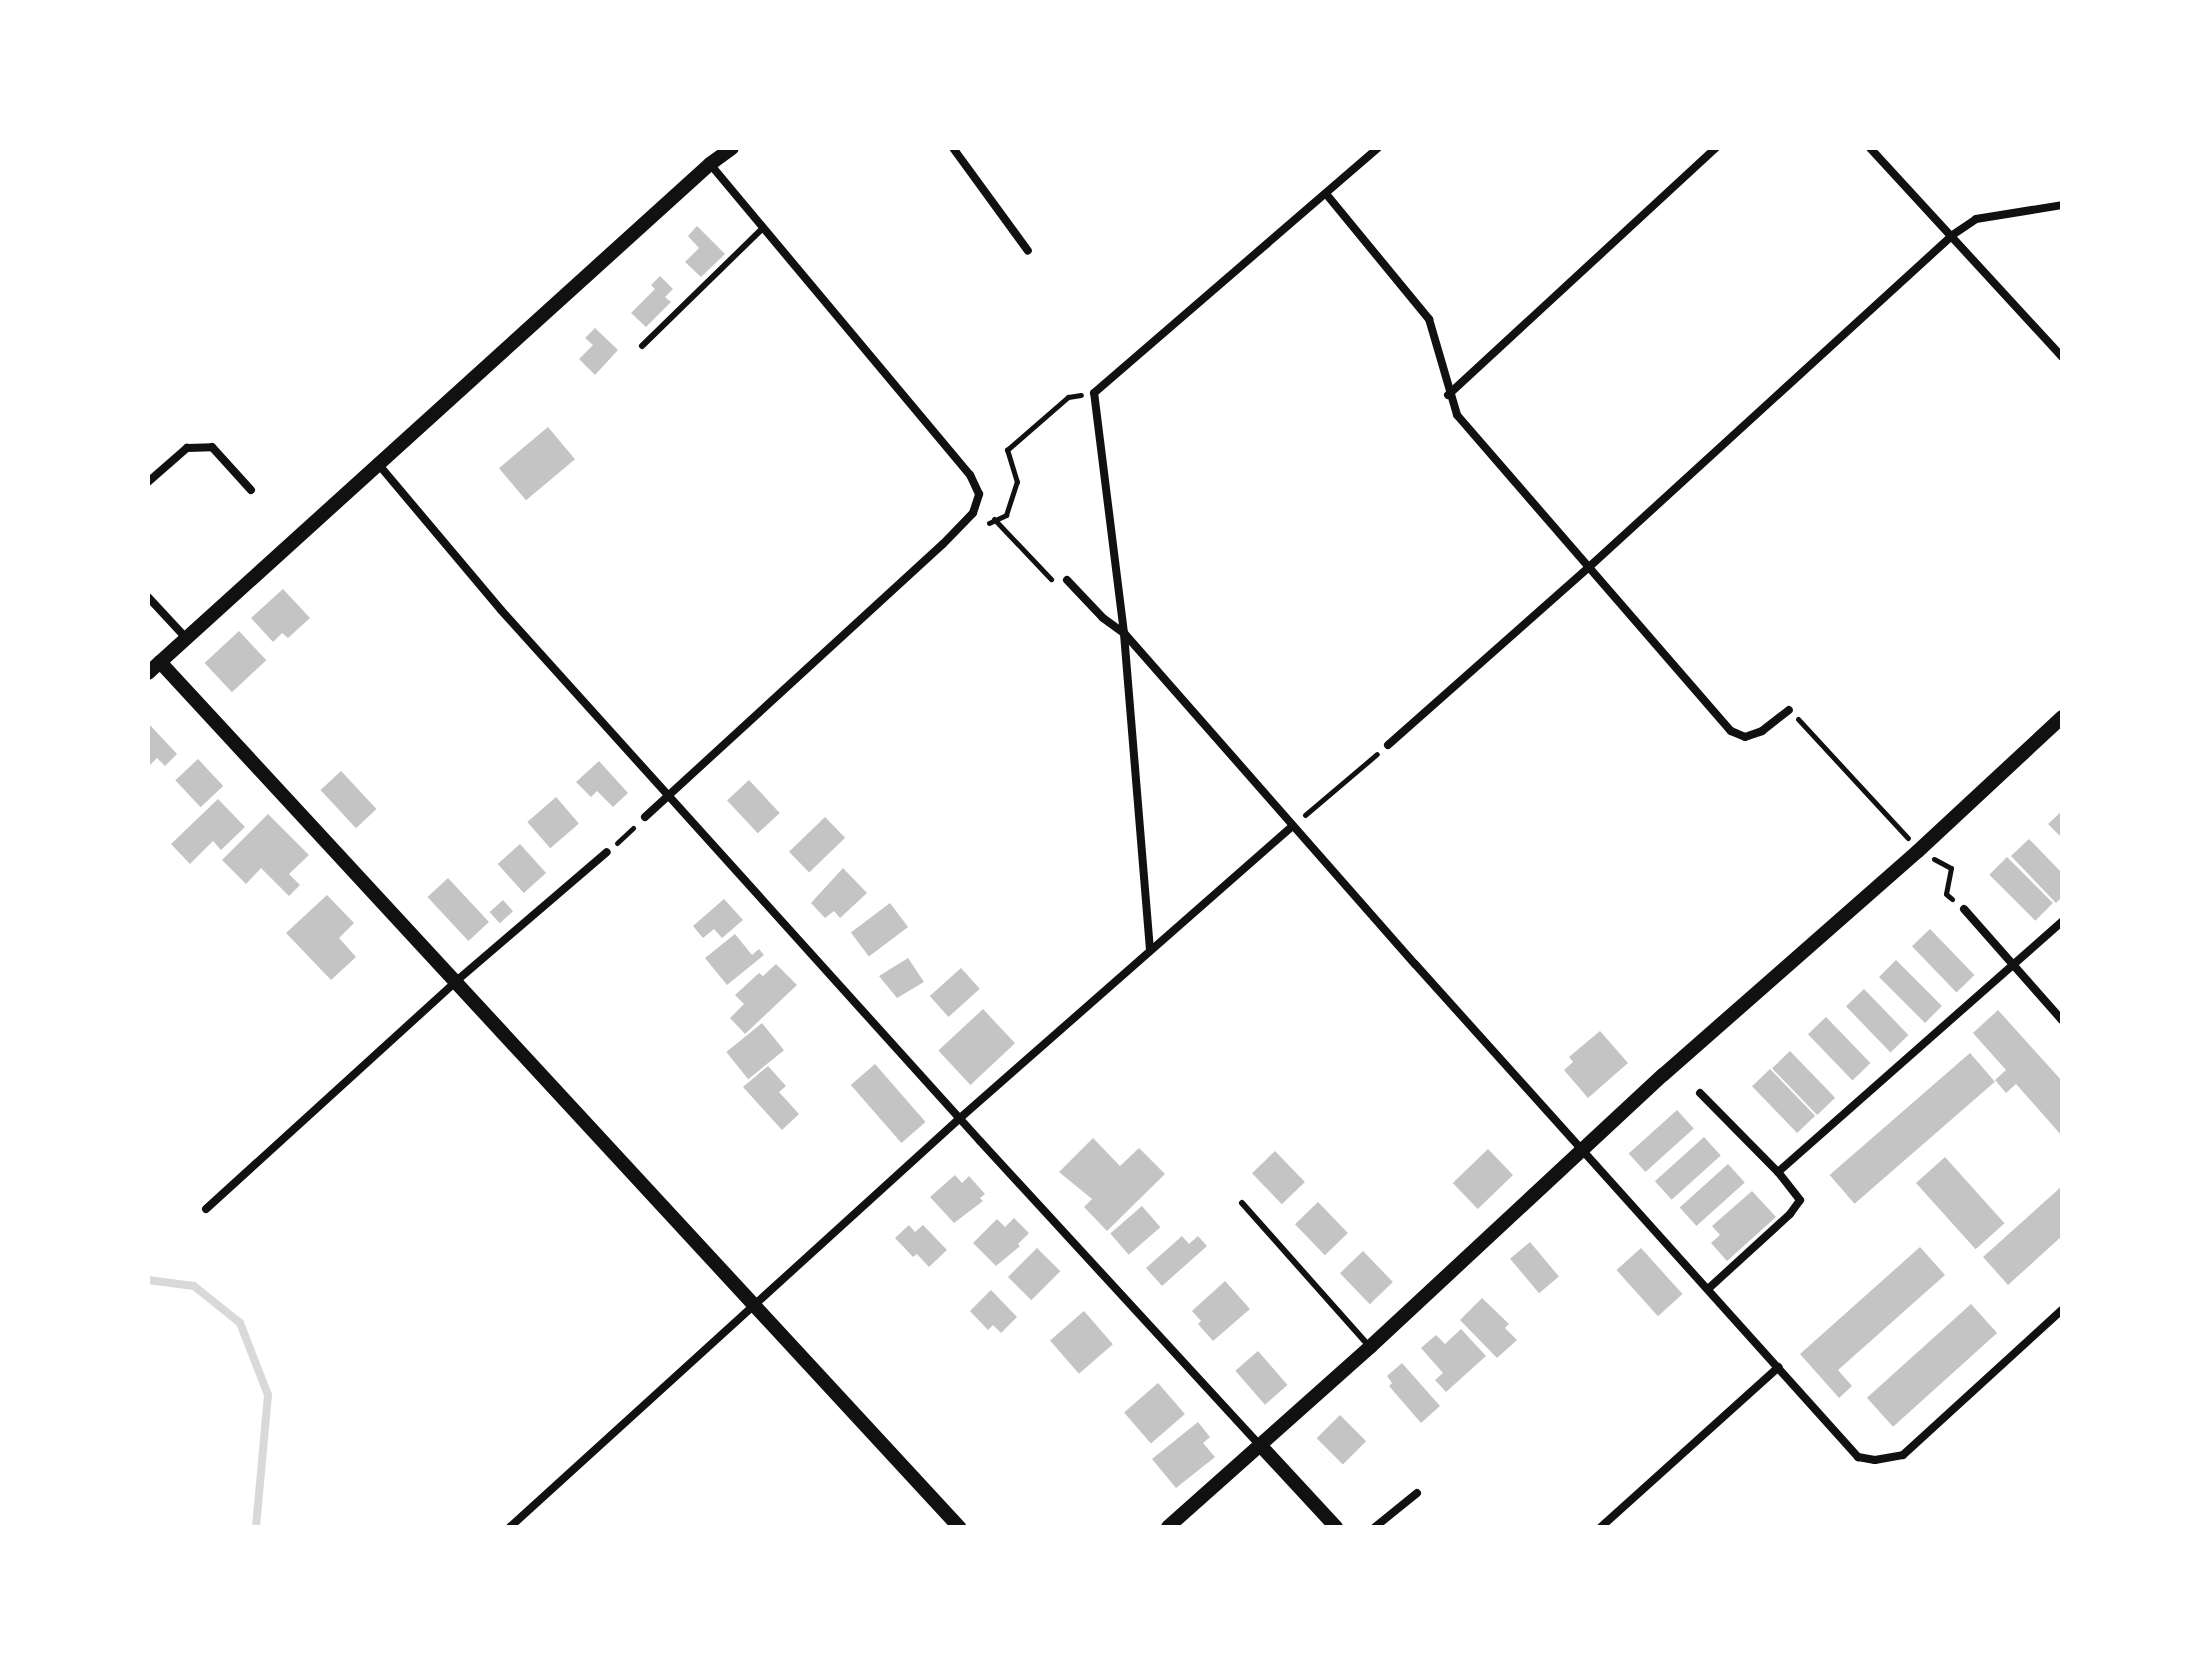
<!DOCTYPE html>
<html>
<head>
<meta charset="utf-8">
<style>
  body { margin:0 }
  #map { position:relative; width:2210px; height:1675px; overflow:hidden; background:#fff; font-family:"DejaVu Sans",sans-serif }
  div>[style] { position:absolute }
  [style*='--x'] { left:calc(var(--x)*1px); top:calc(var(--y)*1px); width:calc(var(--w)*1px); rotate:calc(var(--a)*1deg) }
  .stream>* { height:8px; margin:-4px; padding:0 4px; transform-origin:4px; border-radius:4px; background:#d9d9d9 }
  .building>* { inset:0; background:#c4c4c4; transform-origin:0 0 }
  .path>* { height:5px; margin:-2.5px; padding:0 2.5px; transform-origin:2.5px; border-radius:2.5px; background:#111 }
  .service>* { height:6px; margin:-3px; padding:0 3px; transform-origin:3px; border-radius:3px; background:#111 }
  .minor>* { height:8px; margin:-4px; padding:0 4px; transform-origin:4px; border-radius:4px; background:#111 }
  .tertiary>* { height:14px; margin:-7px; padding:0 7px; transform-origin:7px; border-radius:7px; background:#111 }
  span { translate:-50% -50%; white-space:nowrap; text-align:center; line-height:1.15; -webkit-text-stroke:8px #fff; paint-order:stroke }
  .frame { position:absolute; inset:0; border:150px solid #fff; pointer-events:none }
</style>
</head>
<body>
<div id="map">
  <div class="stream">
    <div style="--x:148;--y:1280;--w:46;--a:7.4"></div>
    <div style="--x:194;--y:1286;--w:59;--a:38.8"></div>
    <div style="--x:240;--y:1323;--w:77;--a:68.7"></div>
    <div style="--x:268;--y:1395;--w:133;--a:95.2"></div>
  </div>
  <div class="building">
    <div style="clip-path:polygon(697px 226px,725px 254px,701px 277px,685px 262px,699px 248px,688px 236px)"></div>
    <div style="clip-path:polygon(660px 276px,673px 289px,665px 297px,671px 302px,646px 327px,631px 313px,655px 289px,651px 285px)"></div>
    <div style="clip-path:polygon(595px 328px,618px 350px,595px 375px,579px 359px,593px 345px,585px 338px)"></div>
    <div style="left:548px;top:427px;width:42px;height:64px;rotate:50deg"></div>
    <div style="clip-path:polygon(283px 589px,310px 618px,288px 638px,282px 633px,273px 642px,251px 618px)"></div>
    <div style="left:239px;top:631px;width:40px;height:47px;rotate:47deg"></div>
    <div style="clip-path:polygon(148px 723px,177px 754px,165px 766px,157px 758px,148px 767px)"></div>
    <div style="left:198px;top:759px;width:37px;height:31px;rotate:47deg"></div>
    <div style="clip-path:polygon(599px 761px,628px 793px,613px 807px,597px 791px,591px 797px,576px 782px)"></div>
    <div style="left:341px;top:771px;width:52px;height:28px;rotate:47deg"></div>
    <div style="left:749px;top:780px;width:45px;height:30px;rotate:47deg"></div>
    <div style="left:556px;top:797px;width:35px;height:38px;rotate:49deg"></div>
    <div style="clip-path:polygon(218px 799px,245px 827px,221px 850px,213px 841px,190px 864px,171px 844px)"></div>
    <div style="clip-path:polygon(2062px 811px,2062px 838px,2048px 824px)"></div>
    <div style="clip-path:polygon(268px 814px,309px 855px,289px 874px,300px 885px,289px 896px,261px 868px,246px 884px,222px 860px)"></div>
    <div style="left:825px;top:817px;width:29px;height:50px;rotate:46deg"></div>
    <div style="clip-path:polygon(2029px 839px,2062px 873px,2062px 897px,2056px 903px,2011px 856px)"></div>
    <div style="left:520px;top:844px;width:39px;height:30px;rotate:48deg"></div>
    <div style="left:2007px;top:857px;width:65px;height:25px;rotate:45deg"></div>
    <div style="clip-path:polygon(843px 868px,867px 893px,840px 918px,834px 911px,825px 918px,811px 903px)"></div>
    <div style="left:448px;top:878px;width:60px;height:28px;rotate:47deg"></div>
    <div style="clip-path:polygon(327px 895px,354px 923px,339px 938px,356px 957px,331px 980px,286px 933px)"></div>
    <div style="clip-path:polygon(724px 899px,743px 920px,722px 938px,714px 929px,703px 938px,693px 926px)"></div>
    <div style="left:503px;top:900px;width:15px;height:18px;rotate:48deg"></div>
    <div style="left:890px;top:903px;width:30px;height:49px;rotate:53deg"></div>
    <div style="left:1930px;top:929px;width:64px;height:25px;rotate:46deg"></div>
    <div style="clip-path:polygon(735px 934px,752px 955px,759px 949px,764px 955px,727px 985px,705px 958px)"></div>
    <div style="clip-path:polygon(908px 958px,924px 982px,897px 998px,879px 976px)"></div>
    <div style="left:1896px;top:960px;width:65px;height:24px;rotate:45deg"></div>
    <div style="clip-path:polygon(776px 964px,797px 985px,745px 1034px,730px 1018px,744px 1004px,735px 995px,759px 973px,763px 976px)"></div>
    <div style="left:961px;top:968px;width:28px;height:42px;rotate:48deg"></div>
    <div style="left:1864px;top:989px;width:64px;height:25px;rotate:46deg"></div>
    <div style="left:983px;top:1009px;width:47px;height:61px;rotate:47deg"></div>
    <div style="clip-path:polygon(1998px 1010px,2062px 1081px,2062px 1136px,2016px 1084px,2006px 1093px,1995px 1080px,2006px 1070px,1973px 1033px)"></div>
    <div style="left:1826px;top:1017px;width:64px;height:25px;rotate:46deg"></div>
    <div style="left:762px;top:1023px;width:35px;height:46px;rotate:51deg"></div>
    <div style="clip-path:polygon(1600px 1031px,1628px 1063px,1588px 1098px,1564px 1070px,1573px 1062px,1569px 1057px)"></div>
    <div style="left:1790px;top:1051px;width:65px;height:25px;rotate:46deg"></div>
    <div style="left:1970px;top:1053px;width:38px;height:186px;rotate:49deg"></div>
    <div style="left:875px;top:1064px;width:77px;height:32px;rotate:49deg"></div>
    <div style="clip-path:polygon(768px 1066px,786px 1086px,779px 1092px,799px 1114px,782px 1130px,743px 1087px)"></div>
    <div style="left:1770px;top:1069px;width:65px;height:25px;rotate:46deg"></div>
    <div style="left:1677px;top:1110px;width:25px;height:65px;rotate:48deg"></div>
    <div style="left:1704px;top:1137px;width:25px;height:66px;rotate:48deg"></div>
    <div style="clip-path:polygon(1093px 1138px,1120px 1166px,1139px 1148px,1165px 1174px,1107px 1231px,1084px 1207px,1092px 1199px,1059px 1172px)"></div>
    <div style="left:1488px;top:1149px;width:36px;height:49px;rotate:46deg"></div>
    <div style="left:1275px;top:1151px;width:43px;height:32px;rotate:46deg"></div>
    <div style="left:1945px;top:1157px;width:89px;height:39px;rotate:48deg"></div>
    <div style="left:1728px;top:1164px;width:25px;height:65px;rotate:48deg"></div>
    <div style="clip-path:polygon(955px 1175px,962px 1183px,969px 1176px,985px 1194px,980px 1198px,983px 1201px,954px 1223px,930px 1197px)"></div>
    <div style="clip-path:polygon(2062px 1186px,2062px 1236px,2008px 1285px,1983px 1257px)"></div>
    <div style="clip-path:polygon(1752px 1191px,1776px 1217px,1727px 1261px,1711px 1243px,1720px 1235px,1712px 1226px)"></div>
    <div style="left:1318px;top:1202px;width:43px;height:32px;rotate:46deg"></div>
    <div style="left:1142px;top:1206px;width:28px;height:42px;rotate:49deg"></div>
    <div style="clip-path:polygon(1014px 1218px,1029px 1233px,1018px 1244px,1020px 1246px,996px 1266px,973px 1243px,997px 1219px,1005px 1227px)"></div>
    <div style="clip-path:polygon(909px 1225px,915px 1232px,923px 1225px,947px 1250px,929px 1267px,917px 1254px,913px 1257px,895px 1238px)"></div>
    <div style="clip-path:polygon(1182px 1236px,1189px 1244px,1198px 1236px,1207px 1246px,1162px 1286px,1146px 1268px)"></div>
    <div style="left:1530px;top:1242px;width:45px;height:26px;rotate:50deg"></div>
    <div style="clip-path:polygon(1920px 1247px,1945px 1275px,1838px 1370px,1852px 1386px,1839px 1398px,1800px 1354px)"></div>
    <div style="left:1037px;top:1248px;width:33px;height:41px;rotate:45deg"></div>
    <div style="left:1641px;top:1248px;width:62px;height:33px;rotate:48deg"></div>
    <div style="left:1363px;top:1251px;width:43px;height:32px;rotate:46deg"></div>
    <div style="clip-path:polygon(1225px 1281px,1250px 1309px,1213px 1341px,1198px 1324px,1201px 1321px,1192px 1311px)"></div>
    <div style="clip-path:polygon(991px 1290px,1017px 1317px,1001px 1333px,993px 1325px,988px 1330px,970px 1311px)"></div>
    <div style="clip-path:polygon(1482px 1298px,1509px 1324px,1505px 1328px,1517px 1340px,1497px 1358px,1460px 1320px)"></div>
    <div style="left:1971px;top:1304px;width:39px;height:140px;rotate:48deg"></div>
    <div style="left:1084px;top:1311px;width:44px;height:45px;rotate:49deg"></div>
    <div style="clip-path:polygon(1461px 1329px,1486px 1356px,1446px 1392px,1435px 1380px,1443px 1373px,1421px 1348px,1436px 1335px,1445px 1344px)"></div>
    <div style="left:1258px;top:1351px;width:45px;height:30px;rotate:49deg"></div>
    <div style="clip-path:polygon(1402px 1363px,1440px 1406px,1421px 1423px,1389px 1386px,1392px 1383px,1387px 1376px)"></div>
    <div style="left:1158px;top:1383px;width:41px;height:45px;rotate:49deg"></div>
    <div style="left:1340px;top:1415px;width:37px;height:33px;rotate:45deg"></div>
    <div style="clip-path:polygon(1198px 1422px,1210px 1437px,1203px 1443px,1215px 1457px,1176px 1488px,1152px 1459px)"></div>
  </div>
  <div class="path">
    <div style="--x:994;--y:519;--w:83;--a:46.5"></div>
    <div style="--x:989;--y:523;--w:19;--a:-25"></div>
    <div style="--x:1006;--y:515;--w:35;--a:-72"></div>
    <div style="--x:1017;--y:482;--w:34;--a:-107"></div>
    <div style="--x:1007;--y:450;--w:81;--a:-41"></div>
    <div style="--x:1068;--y:397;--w:13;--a:-9"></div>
    <div style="--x:1798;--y:719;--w:162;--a:47.3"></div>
    <div style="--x:1305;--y:815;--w:94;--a:-40.3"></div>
    <div style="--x:617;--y:843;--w:22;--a:-43"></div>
    <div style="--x:1934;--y:859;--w:19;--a:28"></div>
    <div style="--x:1951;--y:868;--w:26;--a:101"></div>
    <div style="--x:1946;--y:894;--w:8;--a:40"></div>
  </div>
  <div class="service">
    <div style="--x:642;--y:346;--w:169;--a:-44.3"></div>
    <div style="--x:1242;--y:1203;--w:193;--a:48.4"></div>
  </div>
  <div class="minor">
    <div style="--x:953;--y:148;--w:127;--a:53.9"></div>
    <div style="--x:1870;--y:148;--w:284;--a:47.4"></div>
    <div style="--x:1327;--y:195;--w:161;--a:50.6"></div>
    <div style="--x:1429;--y:319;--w:100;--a:73.7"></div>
    <div style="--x:1457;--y:415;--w:418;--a:49.1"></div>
    <div style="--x:1731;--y:731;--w:15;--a:23"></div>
    <div style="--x:1745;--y:737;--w:18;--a:-19"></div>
    <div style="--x:1762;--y:731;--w:34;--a:-38"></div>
    <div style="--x:1448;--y:395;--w:364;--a:-42.7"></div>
    <div style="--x:379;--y:465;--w:189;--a:49.9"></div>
    <div style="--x:501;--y:610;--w:715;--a:47.95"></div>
    <div style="--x:980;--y:1141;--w:413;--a:47.4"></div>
    <div style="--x:148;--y:482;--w:52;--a:-41.1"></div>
    <div style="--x:187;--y:448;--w:25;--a:-2"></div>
    <div style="--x:212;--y:447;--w:58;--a:47.8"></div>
    <div style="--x:1067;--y:580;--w:52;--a:46.5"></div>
    <div style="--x:1103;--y:618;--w:26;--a:36"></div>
    <div style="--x:1124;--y:633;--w:441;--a:48.7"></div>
    <div style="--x:1415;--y:964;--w:663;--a:48.06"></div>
    <div style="--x:1858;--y:1457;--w:17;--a:10"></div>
    <div style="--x:1875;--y:1460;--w:28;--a:-10"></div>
    <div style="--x:1903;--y:1455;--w:215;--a:-42.4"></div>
    <div style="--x:148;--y:597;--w:56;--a:47.2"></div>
    <div style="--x:1388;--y:745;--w:267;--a:-41.5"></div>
    <div style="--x:1588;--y:568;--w:492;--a:-42.4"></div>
    <div style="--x:1951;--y:236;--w:30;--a:-34"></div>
    <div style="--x:1976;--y:219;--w:87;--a:-9.2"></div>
    <div style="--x:645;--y:817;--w:404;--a:-42.5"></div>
    <div style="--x:943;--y:544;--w:43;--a:-45.9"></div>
    <div style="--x:973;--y:513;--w:20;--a:-72"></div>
    <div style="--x:979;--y:494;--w:21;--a:-115"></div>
    <div style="--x:970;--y:475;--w:405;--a:-129.9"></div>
    <div style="--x:1964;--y:909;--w:148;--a:48.6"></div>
    <div style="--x:1150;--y:950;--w:318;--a:-94.7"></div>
    <div style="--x:1124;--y:633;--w:242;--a:-97.1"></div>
    <div style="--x:1094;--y:393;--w:375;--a:-40.8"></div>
    <div style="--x:1700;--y:1093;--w:111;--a:45.4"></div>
    <div style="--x:206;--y:1209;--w:336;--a:-42.3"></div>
    <div style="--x:454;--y:983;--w:201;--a:-40.6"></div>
    <div style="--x:1708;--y:1289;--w:111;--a:-42.4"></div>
    <div style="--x:1790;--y:1214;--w:17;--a:-54"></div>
    <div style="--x:1800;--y:1200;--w:36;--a:-128"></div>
    <div style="--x:1778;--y:1172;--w:378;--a:-41.4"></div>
    <div style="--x:510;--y:1527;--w:607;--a:-42.26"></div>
    <div style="--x:959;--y:1119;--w:444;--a:-41.3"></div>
    <div style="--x:1375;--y:1527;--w:54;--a:-39"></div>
    <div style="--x:1601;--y:1527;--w:239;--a:-42"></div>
  </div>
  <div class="tertiary">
    <div style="--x:160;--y:662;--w:1178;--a:47.27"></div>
    <div style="--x:148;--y:673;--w:758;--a:-42.17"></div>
    <div style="--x:710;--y:164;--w:27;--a:-36"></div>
    <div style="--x:1260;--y:1445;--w:112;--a:47.2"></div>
    <div style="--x:1168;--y:1527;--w:271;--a:-41.7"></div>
    <div style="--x:1370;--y:1347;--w:400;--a:-42.9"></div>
    <div style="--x:1663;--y:1075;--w:339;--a:-41.3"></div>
    <div style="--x:1918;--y:851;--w:197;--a:-42.9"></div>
  </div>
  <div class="frame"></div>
</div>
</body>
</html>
